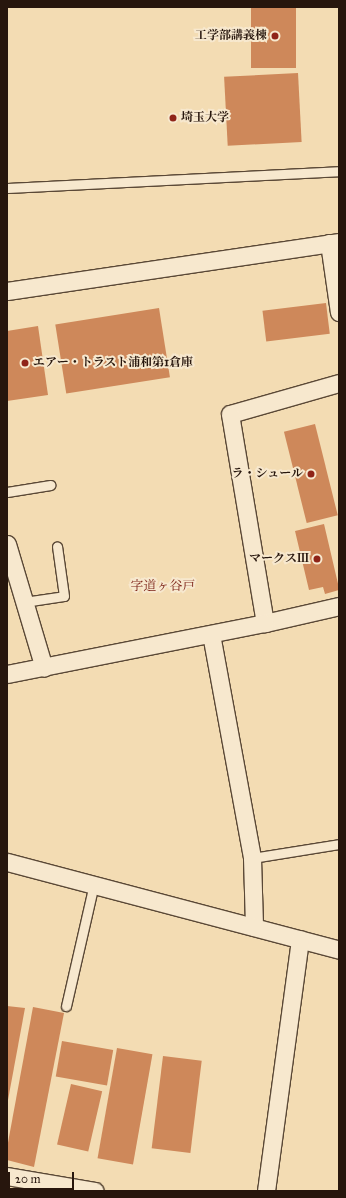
<!DOCTYPE html>
<html>
<head>
<meta charset="utf-8">
<style>
  body { margin:0 }
  #map { position:relative; width:346px; height:1198px; overflow:hidden; background:#f3dcb3; font-family:"IM FELL Great Primer","Noto Serif JP",serif }
  div>[style] { position:absolute }
  [style*='--x'] { left:calc(var(--x)*1px); top:calc(var(--y)*1px); width:calc(var(--w)*1px); rotate:calc(var(--a)*1deg) }
  .building>* { inset:0; background:#ce885a; transform-origin:0 0 }
  .roads { filter:drop-shadow(1px 0 #5a4836) drop-shadow(-1px 0 #5a4836) drop-shadow(0 1px #5a4836) drop-shadow(0 -1px #5a4836) }
  .service>* { height:9px; margin:-4.5px; padding:0 4.5px; transform-origin:4.5px; border-radius:4.5px; background:#f7e8ce }
  .minor>* { height:17px; margin:-8.5px; padding:0 8.5px; transform-origin:8.5px; border-radius:8.5px; background:#f7e8ce }
  .dots>* { width:11px; height:11px; translate:-50% -50%; box-sizing:border-box; border:2px solid #f7e8ce; border-radius:50% }
  span { translate:-50% -50%; white-space:nowrap; text-align:center; line-height:1.15; -webkit-text-stroke:4px #f7e8ce; paint-order:stroke }
  .poi-label { font-size:12px; color:#27160d; font-weight:700 }
  .right { translate:-100% -50%; text-align:right }
  .left { translate:0 -50%; text-align:left }
  .neighbourhood-label { font-size:13px; color:#7a1f14 }
  .frame { position:absolute; inset:0; border:8px solid #27160d; pointer-events:none }
  .scale { position:absolute; left:8px; top:1172px; width:66px; height:18px; box-sizing:border-box; border:2px solid #27160d; border-top:0; padding-left:5px; font-size:12px; line-height:14px; white-space:nowrap; color:#27160d; -webkit-text-stroke:3px #f7e8ce; paint-order:stroke }
</style>
</head>
<body>
<div id="map">
  <div class="building">
    <div style="left:251px;top:7px;width:45px;height:61px"></div>
    <div style="left:298px;top:73px;width:69px;height:74px;rotate:87deg"></div>
    <div style="left:326px;top:303px;width:31px;height:64px;rotate:83deg"></div>
    <div style="left:159px;top:308px;width:70px;height:105px;rotate:81deg"></div>
    <div style="clip-path:polygon(38px 326px,48px 395px,7px 401px,7px 331px)"></div>
    <div style="left:315px;top:424px;width:94px;height:32px;rotate:76deg"></div>
    <div style="clip-path:polygon(324px 524px,339px 588px,339px 590px,325px 594px,323px 587px,309px 590px,295px 531px)"></div>
    <div style="clip-path:polygon(7px 1006px,25px 1008px,8px 1100px,7px 1100px)"></div>
    <div style="clip-path:polygon(33px 1007px,64px 1013px,34px 1167px,7px 1160px,7px 1148px)"></div>
    <div style="left:62px;top:1041px;width:52px;height:36px;rotate:10deg"></div>
    <div style="left:117px;top:1048px;width:36px;height:112px;rotate:10deg"></div>
    <div style="left:163px;top:1056px;width:39px;height:93px;rotate:7deg"></div>
    <div style="left:71px;top:1084px;width:32px;height:62px;rotate:13deg"></div>
  </div>
  <div class="roads">
    <div class="service">
      <div style="--x:7;--y:188;--w:332;--a:-2.9"></div>
      <div style="--x:7;--y:492;--w:44;--a:-9.2"></div>
      <div style="--x:24;--y:602;--w:40;--a:-8.5"></div>
      <div style="--x:64;--y:596;--w:50;--a:-98"></div>
      <div style="--x:252;--y:858;--w:88;--a:-9.1"></div>
      <div style="--x:66;--y:1006;--w:125;--a:-77.1"></div>
    </div>
    <div class="minor">
      <div style="--x:329;--y:243;--w:70;--a:81.8"></div>
      <div style="--x:7;--y:291;--w:336;--a:-8.4"></div>
      <div style="--x:339;--y:383;--w:113;--a:164.1"></div>
      <div style="--x:230;--y:414;--w:212;--a:80.5"></div>
      <div style="--x:265;--y:623;--w:76;--a:-12.9"></div>
      <div style="--x:7;--y:544;--w:129;--a:73.4"></div>
      <div style="--x:211;--y:634;--w:228;--a:79.6"></div>
      <div style="--x:252;--y:858;--w:69;--a:88.3"></div>
      <div style="--x:7;--y:674;--w:263;--a:-11.2"></div>
      <div style="--x:7;--y:862;--w:343;--a:14.8"></div>
      <div style="--x:7;--y:1176;--w:89;--a:9.7"></div>
      <div style="--x:266;--y:1191;--w:254;--a:-82.3"></div>
    </div>
  </div>
  <div class="dots">
    <div style="left:275px;top:36px;background:#8f2418"></div>
    <div style="left:173px;top:118px;background:#8f2418"></div>
    <div style="left:25px;top:363px;background:#8f2418"></div>
    <div style="left:311px;top:474px;background:#8f2418"></div>
    <div style="left:317px;top:559px;background:#8f2418"></div>
  </div>
  <div class="poi-label">
    <span class="right" style="left:267px;top:36px">工学部講義棟</span>
    <span class="left" style="left:181px;top:118px">埼玉大学</span>
    <span class="left" style="left:33px;top:363px">エアー・トラスト浦和第1倉庫</span>
    <span class="right" style="left:303px;top:474px">ラ・シュール</span>
    <span class="right" style="left:309px;top:559px">マークスⅢ</span>
  </div>
  <div class="neighbourhood-label">
    <span style="left:163px;top:586px">字道ヶ谷戸</span>
  </div>
  <div class="frame"></div>
  <div class="scale">20 m</div>
</div>
</body>
</html>
